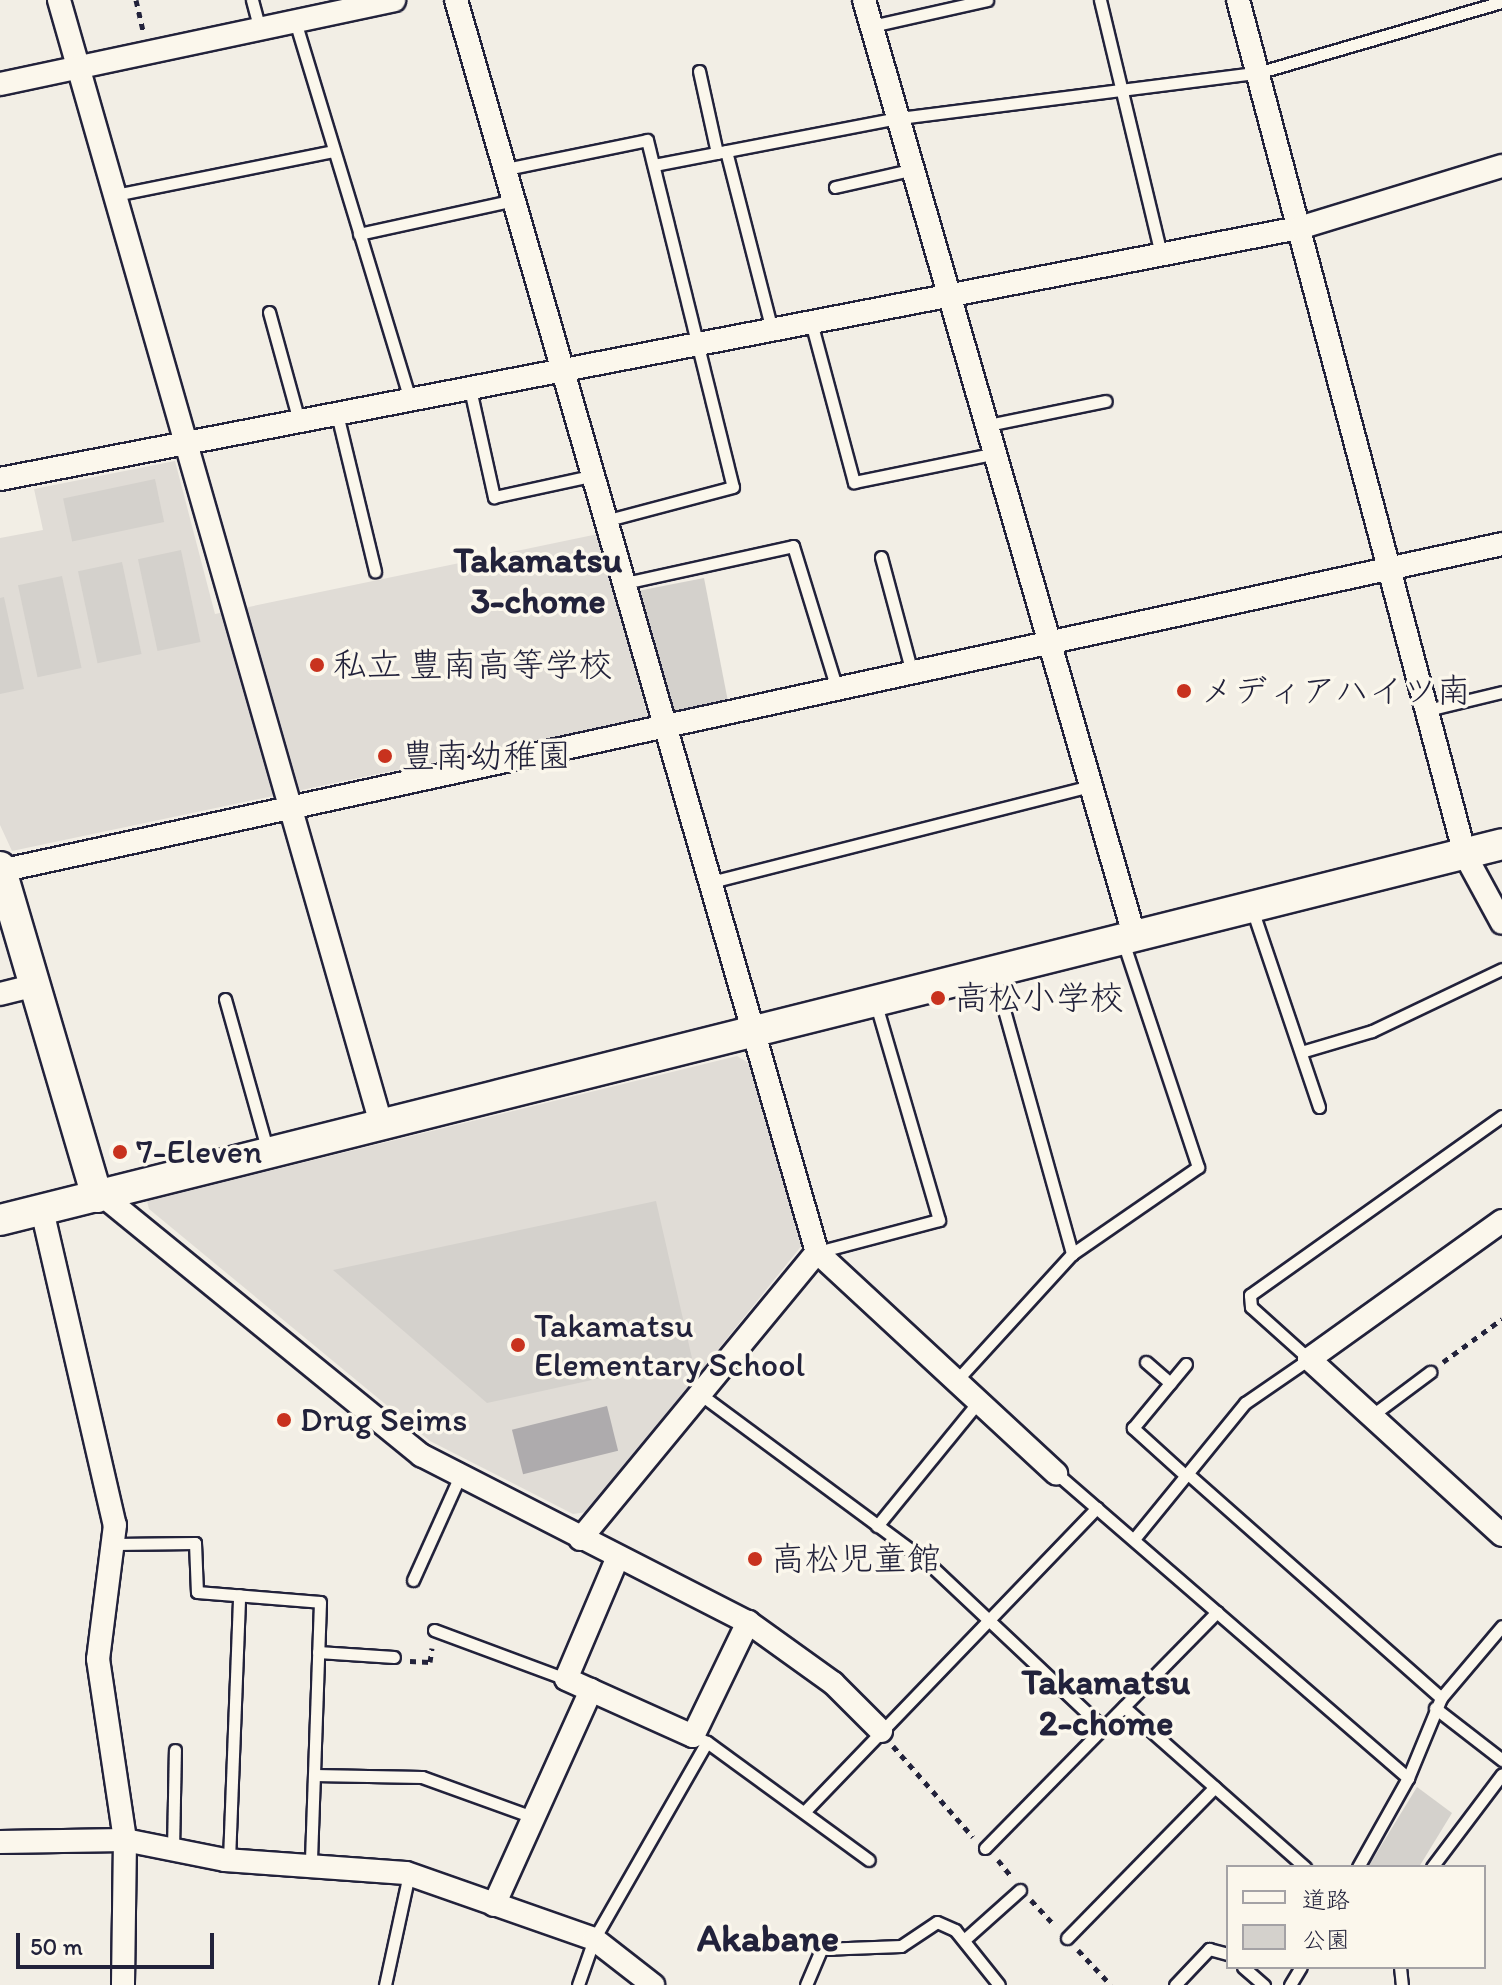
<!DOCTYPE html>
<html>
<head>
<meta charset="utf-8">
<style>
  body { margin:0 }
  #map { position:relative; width:1502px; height:1985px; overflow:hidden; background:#f2eee5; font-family:Itim,"Klee One",sans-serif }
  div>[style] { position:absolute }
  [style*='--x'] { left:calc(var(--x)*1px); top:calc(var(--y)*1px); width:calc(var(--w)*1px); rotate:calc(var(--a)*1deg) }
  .built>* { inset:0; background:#e0dcd6 }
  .green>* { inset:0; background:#d4d1cc; transform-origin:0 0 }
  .water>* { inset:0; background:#aeabad; transform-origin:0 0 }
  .path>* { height:5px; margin-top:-2.5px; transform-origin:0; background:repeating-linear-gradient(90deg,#22223b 0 6px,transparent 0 12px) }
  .roads { filter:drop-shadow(2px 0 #22223b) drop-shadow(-2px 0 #22223b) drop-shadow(0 2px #22223b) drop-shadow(0 -2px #22223b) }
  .lane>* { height:11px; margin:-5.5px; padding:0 5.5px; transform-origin:5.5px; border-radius:5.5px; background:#fbf7ec }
  .street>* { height:22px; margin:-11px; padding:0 11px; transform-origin:11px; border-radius:11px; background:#fbf7ec }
  .secondary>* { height:30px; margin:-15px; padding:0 15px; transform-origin:15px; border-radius:15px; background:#fbf7ec }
  .dots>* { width:22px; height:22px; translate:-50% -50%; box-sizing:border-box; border:4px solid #fbf7ec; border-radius:50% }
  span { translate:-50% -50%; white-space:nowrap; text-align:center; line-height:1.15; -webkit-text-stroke:7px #fbf7ec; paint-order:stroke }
  .poi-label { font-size:34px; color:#22223b }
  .left { translate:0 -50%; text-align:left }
  .neighbourhood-label { font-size:36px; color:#22223b; font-weight:700 }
  .quarter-label { font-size:38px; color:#22223b; font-weight:700 }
  .legend { position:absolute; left:1226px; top:1865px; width:260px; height:104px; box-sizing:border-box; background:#fbf7ec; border:2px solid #a4a2a5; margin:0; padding:10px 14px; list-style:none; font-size:24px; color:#22223b }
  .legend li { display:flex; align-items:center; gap:16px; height:40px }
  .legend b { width:40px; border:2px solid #a4a2a5 }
  .scale { position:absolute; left:16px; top:1933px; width:198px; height:36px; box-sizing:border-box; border:4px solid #22223b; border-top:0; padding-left:10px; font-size:24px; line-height:28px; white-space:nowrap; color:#22223b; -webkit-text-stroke:6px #fbf7ec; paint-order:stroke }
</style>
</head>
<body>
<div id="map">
  <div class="built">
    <div style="clip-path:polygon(175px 461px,215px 614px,598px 534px,648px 717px,12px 851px,0 825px,0 538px,43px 530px,34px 489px)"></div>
    <div style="clip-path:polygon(737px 1056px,752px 1065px,803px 1244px,587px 1512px,573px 1514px,430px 1441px,149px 1209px,147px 1201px)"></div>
  </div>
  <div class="green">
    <div style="left:155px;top:479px;width:44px;height:94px;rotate:78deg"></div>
    <div style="left:181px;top:550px;width:94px;height:44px;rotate:78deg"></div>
    <div style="left:122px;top:562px;width:94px;height:45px;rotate:78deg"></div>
    <div style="left:62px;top:576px;width:94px;height:45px;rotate:78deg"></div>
    <div style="left:704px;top:578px;width:126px;height:65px;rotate:79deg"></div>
    <div style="clip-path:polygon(4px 597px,24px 689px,0 694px,0 598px)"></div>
    <div style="clip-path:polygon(656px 1201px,692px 1358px,487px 1403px,333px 1270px)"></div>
    <div style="clip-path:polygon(1417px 1787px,1452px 1813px,1419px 1867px,1368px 1867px)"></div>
  </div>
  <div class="water">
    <div style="left:607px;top:1406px;width:46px;height:98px;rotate:76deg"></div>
  </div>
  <div class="path">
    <div style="--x:136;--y:0;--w:31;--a:77"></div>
    <div style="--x:1443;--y:1362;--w:73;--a:-36.1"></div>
    <div style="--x:410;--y:1661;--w:20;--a:3"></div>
    <div style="--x:430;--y:1662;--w:14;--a:-82"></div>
    <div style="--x:893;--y:1746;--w:121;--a:48.7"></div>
    <div style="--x:998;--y:1860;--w:22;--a:51"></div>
    <div style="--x:1031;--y:1900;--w:34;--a:47"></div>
    <div style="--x:1078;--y:1950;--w:48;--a:46.7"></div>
  </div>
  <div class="roads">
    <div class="lane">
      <div style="--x:252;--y:0;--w:30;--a:75"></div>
      <div style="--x:1100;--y:0;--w:262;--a:76.5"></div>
      <div style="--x:295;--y:21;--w:396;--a:73.1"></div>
      <div style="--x:872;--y:26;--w:118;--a:-12.7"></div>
      <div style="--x:699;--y:71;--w:84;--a:77.6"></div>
      <div style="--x:726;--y:151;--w:185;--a:75.6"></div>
      <div style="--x:654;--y:165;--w:249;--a:-10.9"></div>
      <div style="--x:899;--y:118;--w:361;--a:-7.2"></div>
      <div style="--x:1257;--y:73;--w:255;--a:-16.2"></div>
      <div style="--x:506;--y:169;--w:144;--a:-11.6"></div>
      <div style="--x:647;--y:140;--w:357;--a:76.1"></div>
      <div style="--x:733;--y:487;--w:129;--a:165.2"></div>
      <div style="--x:835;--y:187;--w:81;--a:-12.8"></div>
      <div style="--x:115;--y:195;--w:223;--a:-11.4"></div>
      <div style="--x:359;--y:234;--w:160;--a:-12.3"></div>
      <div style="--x:269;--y:312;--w:113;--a:74.6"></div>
      <div style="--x:811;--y:322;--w:166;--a:75"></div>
      <div style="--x:854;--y:482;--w:145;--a:-11.5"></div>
      <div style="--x:470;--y:389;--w:111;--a:77.5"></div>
      <div style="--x:494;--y:497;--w:103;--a:-12.3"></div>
      <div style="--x:337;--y:414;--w:162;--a:76.4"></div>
      <div style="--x:988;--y:425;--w:120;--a:-11.5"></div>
      <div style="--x:881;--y:557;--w:120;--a:75"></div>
      <div style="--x:625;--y:583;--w:172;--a:-12.4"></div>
      <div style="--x:793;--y:546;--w:150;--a:72.9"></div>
      <div style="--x:1427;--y:710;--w:77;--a:-13.5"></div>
      <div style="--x:711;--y:882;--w:392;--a:-14.2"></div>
      <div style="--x:1252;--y:909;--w:209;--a:71.3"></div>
      <div style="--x:994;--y:974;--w:291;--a:74.4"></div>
      <div style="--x:225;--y:999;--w:159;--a:74.3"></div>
      <div style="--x:1301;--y:1052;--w:74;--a:-16.5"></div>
      <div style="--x:1372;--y:1031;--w:144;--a:-25.5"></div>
      <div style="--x:818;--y:1252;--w:125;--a:-14.8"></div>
      <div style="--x:939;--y:1220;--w:225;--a:-106.3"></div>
      <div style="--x:1146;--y:1362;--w:32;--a:41"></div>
      <div style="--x:956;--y:1381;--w:172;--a:-47.6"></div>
      <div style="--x:1072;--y:1254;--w:153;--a:-34.6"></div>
      <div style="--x:1198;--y:1167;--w:237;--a:-108.4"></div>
      <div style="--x:700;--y:1394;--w:281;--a:36.5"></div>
      <div style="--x:926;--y:1561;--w:243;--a:43.3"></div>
      <div style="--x:1371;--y:1416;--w:74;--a:-36.7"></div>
      <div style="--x:1056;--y:1473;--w:466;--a:40.9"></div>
      <div style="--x:1188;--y:1474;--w:338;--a:41.5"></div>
      <div style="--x:1186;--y:1476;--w:72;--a:-137.8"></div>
      <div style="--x:1133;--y:1428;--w:83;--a:-50.4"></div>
      <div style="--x:877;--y:1526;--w:161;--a:-50.8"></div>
      <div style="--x:1134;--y:1539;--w:176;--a:-50.8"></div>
      <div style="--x:1245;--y:1403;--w:78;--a:-34.5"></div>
      <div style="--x:1309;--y:1359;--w:78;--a:-138.1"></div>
      <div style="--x:1251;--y:1307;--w:12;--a:-95"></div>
      <div style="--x:1250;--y:1295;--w:309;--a:-35.4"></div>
      <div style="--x:115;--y:1544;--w:80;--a:-0.7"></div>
      <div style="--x:195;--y:1543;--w:49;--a:87.7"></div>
      <div style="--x:197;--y:1592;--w:123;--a:4.6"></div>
      <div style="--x:320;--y:1602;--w:264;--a:92"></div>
      <div style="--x:413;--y:1580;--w:114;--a:-65.7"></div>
      <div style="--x:434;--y:1630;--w:141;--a:20.4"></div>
      <div style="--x:318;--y:1652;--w:76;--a:3.8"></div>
      <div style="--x:1124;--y:1707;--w:242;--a:41.5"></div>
      <div style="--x:1435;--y:1708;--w:85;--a:37.8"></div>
      <div style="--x:707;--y:1742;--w:200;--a:36.1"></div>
      <div style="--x:314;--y:1775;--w:108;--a:1.1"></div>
      <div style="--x:422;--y:1777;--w:115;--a:19.9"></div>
      <div style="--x:807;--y:1809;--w:418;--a:-46.1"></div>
      <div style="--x:985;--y:1848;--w:331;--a:-45.5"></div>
      <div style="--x:173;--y:1850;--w:100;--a:-88.9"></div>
      <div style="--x:229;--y:1860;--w:265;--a:-87.8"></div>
      <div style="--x:1358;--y:1867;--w:102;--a:-60.7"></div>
      <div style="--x:1408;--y:1778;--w:87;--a:-67.6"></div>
      <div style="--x:1441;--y:1698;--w:94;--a:-49.7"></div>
      <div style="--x:1432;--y:1867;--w:116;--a:-53"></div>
      <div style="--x:1067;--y:1938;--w:211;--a:-45.6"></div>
      <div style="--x:964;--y:1940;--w:75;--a:-41.8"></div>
      <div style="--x:1243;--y:1967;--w:28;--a:41"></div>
      <div style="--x:1400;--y:1967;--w:18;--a:84"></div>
      <div style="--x:385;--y:1985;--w:114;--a:-77.8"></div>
      <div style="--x:578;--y:1985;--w:49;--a:-70.8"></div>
      <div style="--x:594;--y:1939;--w:227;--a:-60.2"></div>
      <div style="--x:707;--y:1742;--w:15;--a:-157"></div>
      <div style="--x:806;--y:1985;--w:39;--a:-67"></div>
      <div style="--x:821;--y:1949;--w:80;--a:-2.1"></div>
      <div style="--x:901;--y:1946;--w:43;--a:-33.7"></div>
      <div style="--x:937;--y:1922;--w:20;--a:24"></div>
      <div style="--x:955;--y:1930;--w:70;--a:51.3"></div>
      <div style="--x:1175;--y:1985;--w:50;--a:-46.6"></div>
      <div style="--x:1209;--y:1949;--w:20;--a:15"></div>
      <div style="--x:1290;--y:1985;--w:21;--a:-59"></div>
    </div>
    <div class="street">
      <div style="--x:59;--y:0;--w:1172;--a:74.01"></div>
      <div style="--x:456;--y:0;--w:1303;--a:73.92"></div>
      <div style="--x:817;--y:1252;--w:372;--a:129.5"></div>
      <div style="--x:864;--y:0;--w:976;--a:73.89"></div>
      <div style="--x:1238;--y:0;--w:885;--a:75.13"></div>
      <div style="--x:1465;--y:855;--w:77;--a:61.4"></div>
      <div style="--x:0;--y:84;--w:403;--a:-12"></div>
      <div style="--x:0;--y:479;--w:1323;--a:-10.94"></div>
      <div style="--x:1299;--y:228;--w:212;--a:-17"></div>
      <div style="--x:0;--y:871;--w:1537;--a:-12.28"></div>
      <div style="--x:0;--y:994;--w:36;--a:-14"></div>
      <div style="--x:102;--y:1195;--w:412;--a:39.2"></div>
      <div style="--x:421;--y:1455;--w:367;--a:27.1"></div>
      <div style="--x:748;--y:1622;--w:105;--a:35.7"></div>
      <div style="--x:833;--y:1683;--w:68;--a:45"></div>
      <div style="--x:42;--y:1210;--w:323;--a:77"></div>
      <div style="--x:115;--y:1525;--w:135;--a:97.2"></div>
      <div style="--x:98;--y:1659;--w:183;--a:81.5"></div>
      <div style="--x:125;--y:1840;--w:145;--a:90.8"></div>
      <div style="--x:1502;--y:1221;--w:237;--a:144.4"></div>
      <div style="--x:1309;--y:1359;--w:261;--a:42.4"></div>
      <div style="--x:817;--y:1252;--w:326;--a:42.8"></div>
      <div style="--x:617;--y:1559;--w:130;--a:113"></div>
      <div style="--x:566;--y:1679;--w:139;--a:24.2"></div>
      <div style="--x:693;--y:1736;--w:127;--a:-64.2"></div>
      <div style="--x:0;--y:1842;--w:125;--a:-0.9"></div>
      <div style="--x:125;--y:1840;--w:102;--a:11.3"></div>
      <div style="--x:225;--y:1860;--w:181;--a:4.1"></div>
      <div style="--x:406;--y:1873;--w:199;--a:19.3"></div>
      <div style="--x:594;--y:1939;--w:75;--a:37.9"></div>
      <div style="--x:494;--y:1905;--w:236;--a:-65.7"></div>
    </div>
    <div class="secondary">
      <div style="--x:0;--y:867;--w:344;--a:73.6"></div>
      <div style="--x:0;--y:1220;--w:1548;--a:-14.05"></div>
    </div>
  </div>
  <div class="dots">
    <div style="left:317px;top:665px;background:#c8321e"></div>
    <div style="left:1184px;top:691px;background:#c8321e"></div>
    <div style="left:385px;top:756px;background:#c8321e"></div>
    <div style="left:938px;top:998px;background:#c8321e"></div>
    <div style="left:120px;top:1152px;background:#c8321e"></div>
    <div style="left:518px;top:1345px;background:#c8321e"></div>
    <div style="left:284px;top:1420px;background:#c8321e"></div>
    <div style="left:755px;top:1559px;background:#c8321e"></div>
  </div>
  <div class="poi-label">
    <span class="left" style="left:333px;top:665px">私立 豊南高等学校</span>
    <span class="left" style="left:1200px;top:691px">メディアハイツ南</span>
    <span class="left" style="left:401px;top:756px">豊南幼稚園</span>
    <span class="left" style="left:954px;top:998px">高松小学校</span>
    <span class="left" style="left:136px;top:1152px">7-Eleven</span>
    <span class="left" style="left:534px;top:1345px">Takamatsu<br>Elementary School</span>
    <span class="left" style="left:300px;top:1420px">Drug Seims</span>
    <span class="left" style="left:771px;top:1559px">高松児童館</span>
  </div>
  <div class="neighbourhood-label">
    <span style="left:538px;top:580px">Takamatsu<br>3-chome</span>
    <span style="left:1106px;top:1702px">Takamatsu<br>2-chome</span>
  </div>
  <div class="quarter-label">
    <span style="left:768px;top:1939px">Akabane</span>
  </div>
  <ul class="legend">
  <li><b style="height:10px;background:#fbf7ec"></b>道路</li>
  <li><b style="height:22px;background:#d4d1cc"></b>公園</li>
  </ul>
  <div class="scale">50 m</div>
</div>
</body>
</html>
